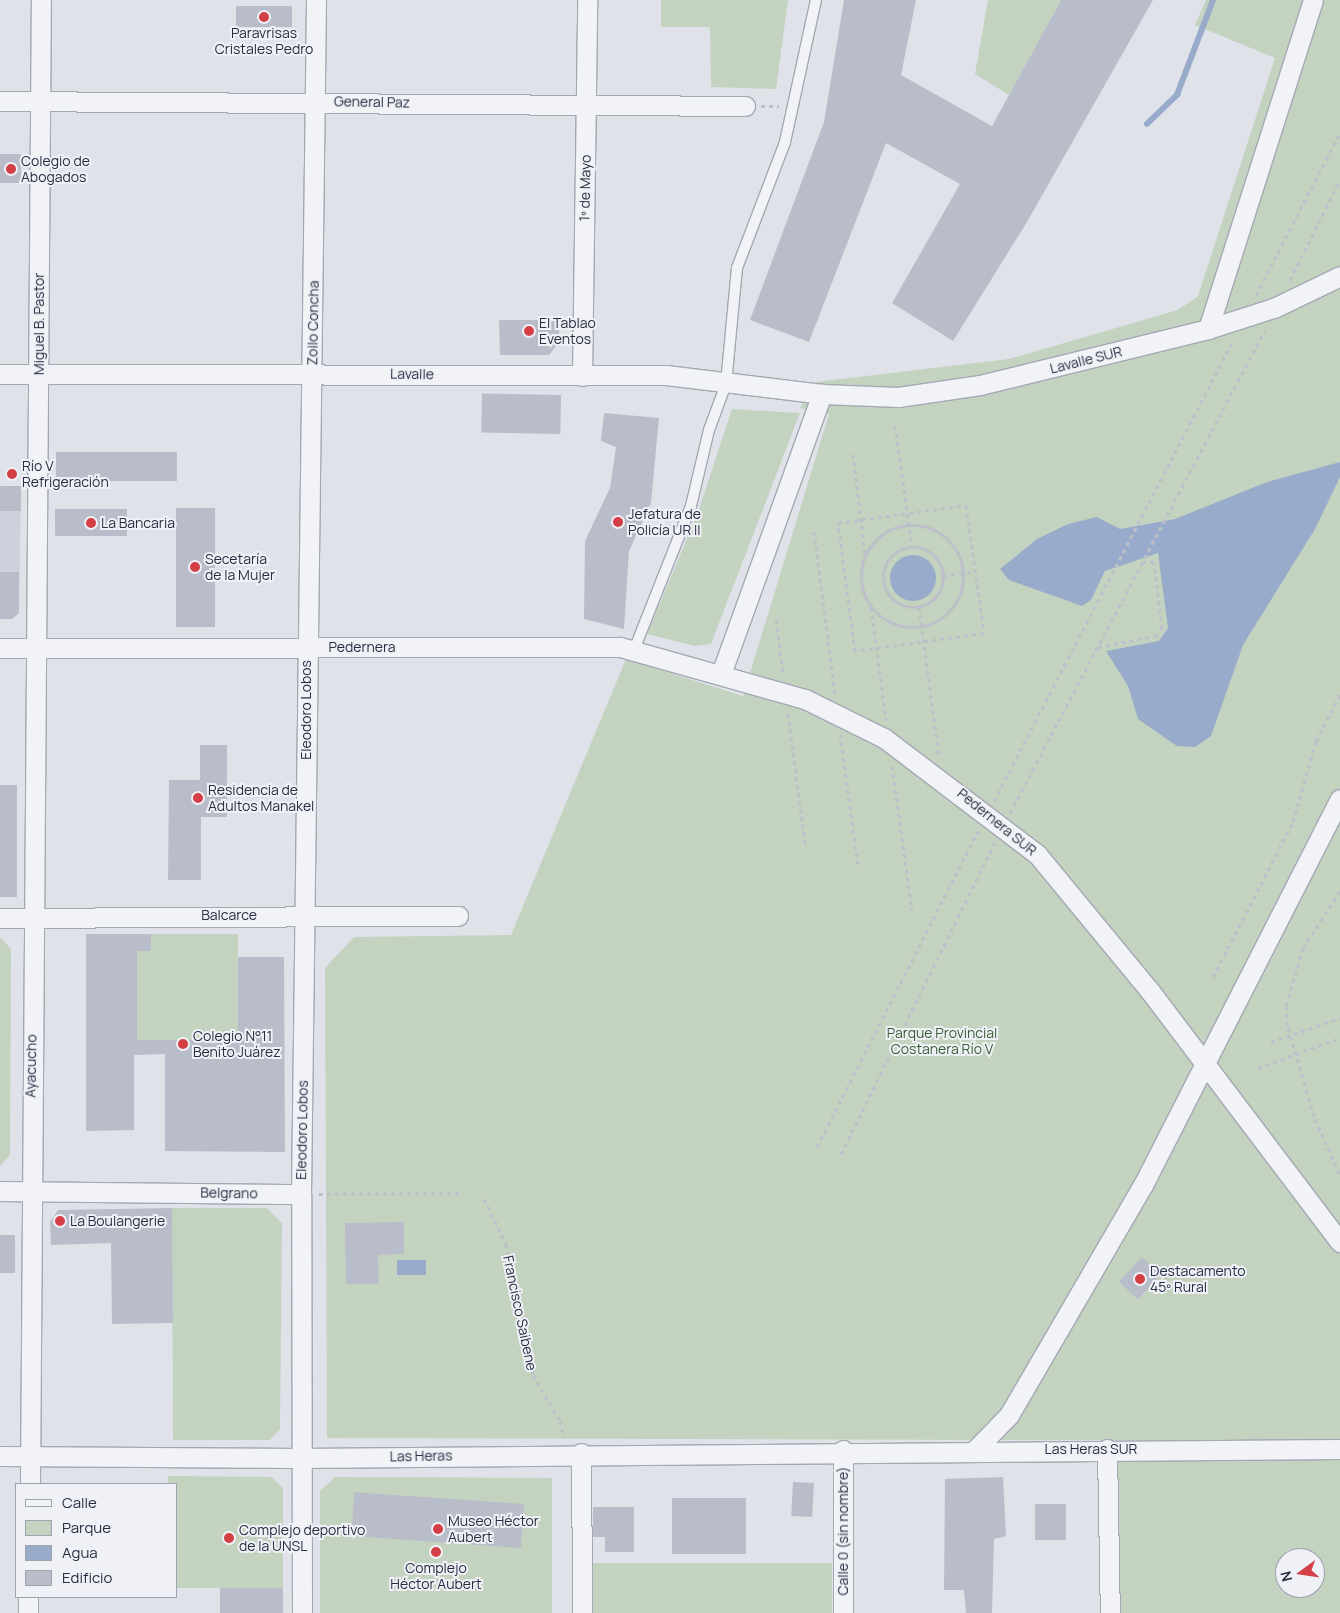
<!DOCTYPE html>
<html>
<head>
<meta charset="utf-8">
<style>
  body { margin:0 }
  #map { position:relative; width:1340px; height:1613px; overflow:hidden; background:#dfe2e9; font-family:Manrope,sans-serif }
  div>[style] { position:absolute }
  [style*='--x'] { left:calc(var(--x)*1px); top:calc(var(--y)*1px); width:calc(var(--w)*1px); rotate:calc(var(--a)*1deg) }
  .built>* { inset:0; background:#cdd1db }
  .green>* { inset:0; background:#c3d3c0; transform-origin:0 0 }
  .water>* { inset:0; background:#99abca; transform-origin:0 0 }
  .round { border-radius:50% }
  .stream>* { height:5.5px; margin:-2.75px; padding:0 2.75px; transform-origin:2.75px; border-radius:2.75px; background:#99abca }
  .building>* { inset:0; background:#b9bdc9; transform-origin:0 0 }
  .path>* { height:3px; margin-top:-1.5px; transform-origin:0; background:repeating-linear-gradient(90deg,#bdc0c8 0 4px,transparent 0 8px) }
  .path>.ring { margin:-1.5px; padding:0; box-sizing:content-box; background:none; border:3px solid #bdc0c8; border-radius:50% }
  .roads { filter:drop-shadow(1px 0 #a4a8b3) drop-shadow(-1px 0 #a4a8b3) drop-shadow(0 1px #a4a8b3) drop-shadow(0 -1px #a4a8b3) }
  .service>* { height:10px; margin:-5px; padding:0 5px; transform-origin:5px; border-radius:5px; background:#f2f3f7 }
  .minor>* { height:19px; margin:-9.5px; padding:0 9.5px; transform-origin:9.5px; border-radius:9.5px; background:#f2f3f7 }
  .dots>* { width:14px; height:14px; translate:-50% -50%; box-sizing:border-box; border:2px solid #eff1f6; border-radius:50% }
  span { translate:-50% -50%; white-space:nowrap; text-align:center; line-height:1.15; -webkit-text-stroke:4px #eff1f6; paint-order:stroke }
  .poi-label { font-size:14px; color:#272e41 }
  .left { translate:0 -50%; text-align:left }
  .street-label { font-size:14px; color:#272e41 }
  .park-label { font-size:14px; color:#375d34 }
  .legend { position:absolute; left:15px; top:1483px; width:162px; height:115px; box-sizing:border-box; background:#eff1f6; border:1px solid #9fa3ae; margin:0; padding:6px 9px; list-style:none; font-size:15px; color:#272e41 }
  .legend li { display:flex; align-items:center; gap:10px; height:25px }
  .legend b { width:25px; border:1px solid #9fa3ae }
  .north { position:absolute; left:1275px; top:1548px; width:50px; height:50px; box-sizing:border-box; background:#eff1f6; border:1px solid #9fa3ae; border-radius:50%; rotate:256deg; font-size:14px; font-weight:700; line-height:20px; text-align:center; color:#272e41 }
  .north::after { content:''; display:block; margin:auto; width:18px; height:22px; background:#d33f45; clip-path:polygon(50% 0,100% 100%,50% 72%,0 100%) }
</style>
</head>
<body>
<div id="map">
  <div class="built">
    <div style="clip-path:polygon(0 486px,21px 486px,19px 613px,0 619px)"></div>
  </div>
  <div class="green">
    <div style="clip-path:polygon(661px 0,788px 0,776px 89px,711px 87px,710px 27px,661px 27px)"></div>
    <div style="clip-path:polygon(988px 0,1061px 0,1009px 95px,975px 74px)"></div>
    <div style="clip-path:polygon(1206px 0,1340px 0,1340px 1441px,327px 1438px,325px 968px,354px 937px,511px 935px,626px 659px,743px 696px,829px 414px,800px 408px,816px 382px,1009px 359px,1178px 310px,1198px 296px,1275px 58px,1195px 25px)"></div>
    <div style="clip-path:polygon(732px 409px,800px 413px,711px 644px,695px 646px,647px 634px,698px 512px)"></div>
    <div style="clip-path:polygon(151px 934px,238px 934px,238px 1040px,137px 1040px,137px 951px,151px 951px)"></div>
    <div style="clip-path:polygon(0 937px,11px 949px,10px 1155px,0 1166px)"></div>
    <div style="clip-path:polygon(172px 1208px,267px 1208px,282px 1223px,280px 1429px,270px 1440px,173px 1440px)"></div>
    <div style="clip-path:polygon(evenodd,1340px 1456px,1340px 1613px,1116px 1613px,1113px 1459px,1340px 1456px,1285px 1558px,1315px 1558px,1315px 1588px,1285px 1588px,1285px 1558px)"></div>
    <div style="clip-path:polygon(168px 1476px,272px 1477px,283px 1488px,283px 1588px,176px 1588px,176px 1484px,168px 1484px)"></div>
    <div style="clip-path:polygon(335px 1477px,552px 1478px,552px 1613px,320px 1613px,320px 1491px)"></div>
    <div style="left:590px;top:1563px;width:242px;height:50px"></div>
  </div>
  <div class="water">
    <div style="clip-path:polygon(1340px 462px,1340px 477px,1315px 529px,1243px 645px,1211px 736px,1195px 747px,1177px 746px,1138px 719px,1128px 686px,1106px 651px,1159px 641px,1168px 628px,1158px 553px,1105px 571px,1091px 600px,1082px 606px,1009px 580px,1000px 569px,1037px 539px,1068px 524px,1097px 517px,1120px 529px,1175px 519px,1267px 482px)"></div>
    <div class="round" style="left:890px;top:555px;width:46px;height:46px"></div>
    <div style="left:397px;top:1260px;width:29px;height:15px"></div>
  </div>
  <div class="stream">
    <div style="--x:1147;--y:124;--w:42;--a:-44"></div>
    <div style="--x:1177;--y:95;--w:102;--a:-69.2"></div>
  </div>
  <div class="building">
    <div style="clip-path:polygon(844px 0,916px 0,901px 75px,992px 126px,1061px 0,1153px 0,1027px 222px,953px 341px,892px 303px,960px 184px,886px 143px,809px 342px,750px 320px,824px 122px)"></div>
    <div style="left:236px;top:6px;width:56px;height:21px"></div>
    <div style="left:0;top:154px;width:21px;height:29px"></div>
    <div style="clip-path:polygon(499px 320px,559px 320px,559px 342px,549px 355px,500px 355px)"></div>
    <div style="left:561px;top:395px;width:39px;height:79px;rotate:91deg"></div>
    <div style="clip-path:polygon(604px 413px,659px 418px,651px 503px,629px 551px,624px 629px,584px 619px,585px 541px,610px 488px,616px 447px,601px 441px)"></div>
    <div style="left:177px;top:452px;width:29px;height:121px;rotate:90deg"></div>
    <div style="left:0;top:486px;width:21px;height:25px"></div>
    <div style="left:176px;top:508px;width:39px;height:119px"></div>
    <div style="left:127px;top:509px;width:27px;height:72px;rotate:90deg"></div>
    <div style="clip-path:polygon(0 572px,19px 572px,19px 613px,12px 619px,0 619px)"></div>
    <div style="clip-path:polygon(200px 745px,227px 745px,227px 817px,201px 817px,201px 880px,168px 880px,169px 780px,200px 780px)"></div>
    <div style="left:0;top:785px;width:17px;height:112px"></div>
    <div style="clip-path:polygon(86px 934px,151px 934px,151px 951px,137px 951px,137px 1040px,238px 1040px,238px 957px,284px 957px,285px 1152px,165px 1151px,165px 1054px,134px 1055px,134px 1130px,86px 1131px)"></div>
    <div style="clip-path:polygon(172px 1208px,173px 1323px,112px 1324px,111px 1243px,51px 1245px,50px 1222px,58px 1210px)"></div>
    <div style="clip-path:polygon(404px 1222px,404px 1254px,378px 1255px,379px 1284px,346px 1284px,345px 1223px)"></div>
    <div style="left:0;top:1235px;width:15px;height:38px"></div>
    <div style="left:1142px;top:1257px;width:26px;height:34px;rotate:43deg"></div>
    <div style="clip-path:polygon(1003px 1477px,1006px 1536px,994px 1539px,992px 1613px,966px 1613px,964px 1590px,944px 1590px,945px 1479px)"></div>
    <div style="left:793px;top:1482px;width:21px;height:34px;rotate:3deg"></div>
    <div style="left:672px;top:1498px;width:74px;height:56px"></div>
    <div style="left:524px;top:1504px;width:44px;height:170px;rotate:94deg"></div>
    <div style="left:1035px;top:1504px;width:31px;height:36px"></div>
    <div style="clip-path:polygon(593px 1507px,634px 1507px,634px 1552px,605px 1552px,605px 1537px,593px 1537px)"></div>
    <div style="left:220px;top:1588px;width:63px;height:25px"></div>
  </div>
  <div class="path">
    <div style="--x:761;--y:106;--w:18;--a:0"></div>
    <div style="--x:1290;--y:280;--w:112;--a:-63.4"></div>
    <div style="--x:1256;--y:295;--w:182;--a:-62.6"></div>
    <div style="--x:895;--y:426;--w:121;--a:81.9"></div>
    <div style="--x:853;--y:454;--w:102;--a:83.2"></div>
    <div style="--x:966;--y:505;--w:129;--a:82"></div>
    <div style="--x:984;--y:633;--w:130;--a:172.1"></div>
    <div style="--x:855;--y:651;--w:129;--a:-97.6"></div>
    <div style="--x:838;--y:523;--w:129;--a:-8"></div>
    <div class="ring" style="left:861px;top:525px;width:99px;height:99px"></div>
    <div style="--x:814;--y:531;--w:164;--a:82.7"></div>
    <div class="ring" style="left:883px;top:547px;width:57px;height:57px"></div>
    <div style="--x:943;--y:576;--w:32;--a:-9"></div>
    <div style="--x:871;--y:607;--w:114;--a:82.4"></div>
    <div style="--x:919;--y:607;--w:151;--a:82.4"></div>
    <div style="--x:776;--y:620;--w:54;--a:82.6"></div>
    <div style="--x:1098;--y:647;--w:58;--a:-10.9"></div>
    <div style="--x:1155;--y:636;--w:11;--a:-49"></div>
    <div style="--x:1162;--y:628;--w:66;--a:-96.9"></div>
    <div style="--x:1154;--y:562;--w:12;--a:180"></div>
    <div style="--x:788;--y:713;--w:132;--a:82.6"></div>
    <div style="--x:840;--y:734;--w:132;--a:82.2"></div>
    <div style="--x:892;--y:766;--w:146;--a:82.1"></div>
    <div style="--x:994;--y:801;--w:521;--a:-62.55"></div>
    <div style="--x:1010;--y:813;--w:546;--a:-62.17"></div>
    <div style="--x:1340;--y:891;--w:68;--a:123"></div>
    <div style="--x:1303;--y:948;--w:60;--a:106.3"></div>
    <div style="--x:1286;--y:1006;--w:22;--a:85"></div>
    <div style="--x:1288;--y:1028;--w:95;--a:73.5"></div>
    <div style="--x:1315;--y:1119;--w:61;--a:65.9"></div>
    <div style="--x:1213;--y:977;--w:174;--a:-62.7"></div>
    <div style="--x:1293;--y:822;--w:84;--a:-74.1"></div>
    <div style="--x:1316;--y:741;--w:52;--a:-62.4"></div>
    <div style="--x:1271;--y:1042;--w:73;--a:-19.2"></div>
    <div style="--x:1258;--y:1068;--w:87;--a:-20.1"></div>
    <div style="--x:817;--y:1147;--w:355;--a:-63"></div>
    <div style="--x:841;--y:1154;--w:347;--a:-63.7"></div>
    <div style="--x:319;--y:1194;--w:139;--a:-0.4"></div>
    <div style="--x:484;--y:1199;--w:50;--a:63.9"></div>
    <div style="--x:506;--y:1244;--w:134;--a:78.4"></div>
    <div style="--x:533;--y:1375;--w:53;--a:59.6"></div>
    <div style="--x:560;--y:1421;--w:17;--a:77"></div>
  </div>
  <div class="roads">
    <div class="service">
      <div style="--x:634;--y:650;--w:155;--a:-68.4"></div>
      <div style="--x:691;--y:506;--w:78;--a:-76.7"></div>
      <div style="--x:709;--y:430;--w:49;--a:-69.7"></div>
      <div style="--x:726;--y:384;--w:117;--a:-84.6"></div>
      <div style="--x:737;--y:268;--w:135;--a:-69.1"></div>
      <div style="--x:785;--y:142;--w:145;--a:-77.7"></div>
    </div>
    <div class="minor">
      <div style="--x:0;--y:101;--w:745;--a:0.38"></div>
      <div style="--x:1208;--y:329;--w:345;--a:-72.3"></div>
      <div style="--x:0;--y:374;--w:666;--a:0.09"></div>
      <div style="--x:666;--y:375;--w:157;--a:6.9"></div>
      <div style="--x:822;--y:394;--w:76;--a:2.3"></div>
      <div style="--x:898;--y:397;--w:83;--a:-8.3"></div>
      <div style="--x:980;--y:385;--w:235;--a:-13.8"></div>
      <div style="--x:1208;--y:329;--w:71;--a:-17.9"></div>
      <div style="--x:1276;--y:307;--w:71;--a:-25.8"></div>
      <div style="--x:582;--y:376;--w:376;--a:-89.2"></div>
      <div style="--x:0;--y:648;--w:620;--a:-0.09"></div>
      <div style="--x:620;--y:647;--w:192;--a:15.7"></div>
      <div style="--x:805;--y:699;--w:88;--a:26.3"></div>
      <div style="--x:884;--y:738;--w:192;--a:37.2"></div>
      <div style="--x:1037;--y:854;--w:178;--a:50.5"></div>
      <div style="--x:1150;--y:991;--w:315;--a:52.9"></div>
      <div style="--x:721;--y:674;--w:298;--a:-70.2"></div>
      <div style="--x:0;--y:918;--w:458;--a:-0.3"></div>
      <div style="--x:0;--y:1191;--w:301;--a:0.6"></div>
      <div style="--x:1107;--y:1449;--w:164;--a:89"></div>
      <div style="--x:843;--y:1450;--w:163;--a:90"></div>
      <div style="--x:975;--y:1450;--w:49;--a:-45.8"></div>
      <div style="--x:1009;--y:1415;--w:266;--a:-59.8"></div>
      <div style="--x:1143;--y:1185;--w:433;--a:-63"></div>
      <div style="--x:581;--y:1453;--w:160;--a:89.6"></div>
      <div style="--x:0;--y:1456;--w:300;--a:0.4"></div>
      <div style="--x:300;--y:1458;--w:1040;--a:-0.5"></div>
      <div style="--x:30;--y:1484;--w:1484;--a:-89.58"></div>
      <div style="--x:28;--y:1613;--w:16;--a:-90"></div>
      <div style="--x:302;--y:1613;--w:419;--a:-90.1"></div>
      <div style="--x:301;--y:1194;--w:1194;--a:-89.28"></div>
    </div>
  </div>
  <div class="dots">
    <div style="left:264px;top:17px;background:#d33f45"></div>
    <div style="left:11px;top:169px;background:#d33f45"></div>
    <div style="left:529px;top:331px;background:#d33f45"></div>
    <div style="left:12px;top:474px;background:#d33f45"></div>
    <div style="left:618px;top:522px;background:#d33f45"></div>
    <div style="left:91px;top:523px;background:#d33f45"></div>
    <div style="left:195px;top:567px;background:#d33f45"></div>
    <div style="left:198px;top:798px;background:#d33f45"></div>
    <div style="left:183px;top:1044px;background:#d33f45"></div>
    <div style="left:60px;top:1221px;background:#d33f45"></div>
    <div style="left:1140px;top:1279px;background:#d33f45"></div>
    <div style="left:438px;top:1529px;background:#d33f45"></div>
    <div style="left:229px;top:1538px;background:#d33f45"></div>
    <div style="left:436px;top:1552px;background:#d33f45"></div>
  </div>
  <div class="poi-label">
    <span style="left:264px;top:41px">Paravrisas<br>Cristales Pedro</span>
    <span class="left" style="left:21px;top:169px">Colegio de<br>Abogados</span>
    <span class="left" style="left:539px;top:331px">El Tablao<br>Eventos</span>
    <span class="left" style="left:22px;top:474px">Río V<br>Refrigeración</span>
    <span class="left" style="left:628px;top:522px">Jefatura de<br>Policía UR II</span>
    <span class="left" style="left:101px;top:523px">La Bancaria</span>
    <span class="left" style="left:205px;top:567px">Secetaría<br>de la Mujer</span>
    <span class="left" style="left:208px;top:798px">Residencia de<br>Adultos Manakel</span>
    <span class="left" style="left:193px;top:1044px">Colegio N°11<br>Benito Juárez</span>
    <span class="left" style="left:70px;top:1221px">La Boulangerie</span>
    <span class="left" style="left:1150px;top:1279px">Destacamento<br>45º Rural</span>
    <span class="left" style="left:448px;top:1529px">Museo Héctor<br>Aubert</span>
    <span class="left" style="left:239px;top:1538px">Complejo deportivo<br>de la UNSL</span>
    <span style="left:436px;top:1576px">Complejo<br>Héctor Aubert</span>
  </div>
  <div class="street-label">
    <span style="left:372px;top:102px;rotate:1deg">General Paz</span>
    <span style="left:585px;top:188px;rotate:-89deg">1º de Mayo</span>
    <span style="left:313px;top:323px;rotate:-89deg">Zoilo Concha</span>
    <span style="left:39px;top:324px;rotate:-90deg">Miguel B. Pastor</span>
    <span style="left:1086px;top:360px;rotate:-14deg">Lavalle SUR</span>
    <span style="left:412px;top:374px;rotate:1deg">Lavalle</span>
    <span style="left:362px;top:647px">Pedernera</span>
    <span style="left:306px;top:710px;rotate:-90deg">Eleodoro Lobos</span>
    <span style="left:997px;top:822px;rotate:39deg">Pedernera SUR</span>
    <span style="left:229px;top:915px">Balcarce</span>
    <span style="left:31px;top:1066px;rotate:-89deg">Ayacucho</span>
    <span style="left:302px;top:1130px;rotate:-89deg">Eleodoro Lobos</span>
    <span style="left:229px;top:1193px;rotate:1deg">Belgrano</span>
    <span style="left:520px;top:1313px;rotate:78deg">Francisco Saibene</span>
    <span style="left:1091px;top:1449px">Las Heras SUR</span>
    <span style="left:421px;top:1456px;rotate:-1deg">Las Heras</span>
    <span style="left:843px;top:1531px;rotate:-90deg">Calle 0 (sin nombre)</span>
  </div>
  <div class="park-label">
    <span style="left:942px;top:1041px">Parque Provincial<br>Costanera Río V</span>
  </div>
  <ul class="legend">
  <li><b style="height:6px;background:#f2f3f7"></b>Calle</li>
  <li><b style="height:14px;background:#c3d3c0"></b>Parque</li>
  <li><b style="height:14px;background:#99abca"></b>Agua</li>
  <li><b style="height:14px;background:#b9bdc9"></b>Edificio</li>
  </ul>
  <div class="north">N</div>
</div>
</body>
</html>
